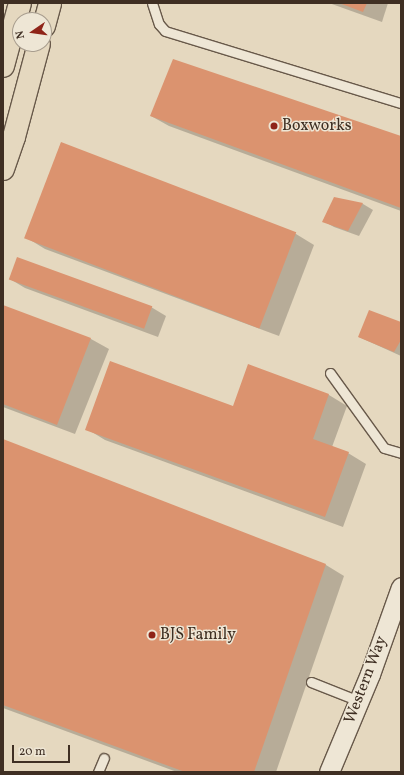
<!DOCTYPE html>
<html>
<head>
<meta charset="utf-8">
<style>
  body { margin:0 }
  #map { position:relative; width:404px; height:775px; overflow:hidden; background:#e5d8bf; font-family:Vollkorn,serif }
  div>[style] { position:absolute }
  [style*='--x'] { left:calc(var(--x)*1px); top:calc(var(--y)*1px); width:calc(var(--w)*1px); rotate:calc(var(--a)*1deg) }
  .shadow>* { inset:0; background:#0003 }
  .building>* { inset:0; background:#db936f; transform-origin:0 0 }
  .roads { filter:drop-shadow(1px 0 #68594a) drop-shadow(-1px 0 #68594a) drop-shadow(0 1px #68594a) drop-shadow(0 -1px #68594a) }
  .service>* { height:9px; margin:-4.5px; padding:0 4.5px; transform-origin:4.5px; border-radius:4.5px; background:#eee6d5 }
  .minor>* { height:19px; margin:-9.5px; padding:0 9.5px; transform-origin:9.5px; border-radius:9.5px; background:#eee6d5 }
  .trunk>* { height:22px; margin:-11px; padding:0 11px; transform-origin:11px; border-radius:11px; background:#e5d8bf }
  .dots>* { width:11px; height:11px; translate:-50% -50%; box-sizing:border-box; border:2px solid #eee6d5; border-radius:50% }
  span { translate:-50% -50%; white-space:nowrap; text-align:center; line-height:1.15; -webkit-text-stroke:3px #eee6d5; paint-order:stroke }
  .poi-label { font-size:16px; color:#3f2f23 }
  .left { translate:0 -50%; text-align:left }
  .street-label { font-size:16px; color:#3f2f23 }
  .frame { position:absolute; inset:0; border:4px solid #3f2f23; pointer-events:none }
  .north { position:absolute; left:12px; top:12px; width:40px; height:40px; box-sizing:border-box; background:#eee6d5; border:1px solid #a89d8e; border-radius:50%; rotate:257deg; font-size:11px; font-weight:700; line-height:16px; text-align:center; color:#3f2f23 }
  .north::after { content:''; display:block; margin:auto; width:14px; height:18px; background:#8f2418; clip-path:polygon(50% 0,100% 100%,50% 72%,0 100%) }
  .scale { position:absolute; left:12px; top:745px; width:58px; height:18px; box-sizing:border-box; border:2px solid #3f2f23; border-top:0; padding-left:5px; font-size:12px; line-height:14px; white-space:nowrap; color:#3f2f23; -webkit-text-stroke:3px #eee6d5; paint-order:stroke }
</style>
</head>
<body>
<div id="map">
  <div class="shadow">
    <div style="clip-path:polygon(329px 3px,388px 3px,382px 22px)"></div>
    <div style="clip-path:polygon(151px 116px,401px 137px,401px 211px,169px 126px)"></div>
    <div style="clip-path:polygon(61px 143px,296px 234px,314px 245px,279px 336px,45px 249px,27px 238px)"></div>
    <div style="clip-path:polygon(335px 198px,363px 204px,373px 210px,359px 236px,334px 227px,323px 221px)"></div>
    <div style="clip-path:polygon(10px 279px,151px 307px,166px 316px,158px 337px,25px 288px)"></div>
    <div style="clip-path:polygon(3px 306px,91px 339px,109px 349px,75px 434px,3px 407px)"></div>
    <div style="clip-path:polygon(401px 323px,401px 356px,359px 337px)"></div>
    <div style="clip-path:polygon(249px 366px,329px 395px,347px 406px,332px 447px,348px 453px,366px 464px,343px 527px,105px 440px,87px 429px,234px 408px)"></div>
    <div style="clip-path:polygon(3px 440px,326px 565px,344px 576px,276px 772px,177px 772px,3px 708px)"></div>
  </div>
  <div class="building">
    <div style="clip-path:polygon(339px 3px,367px 3px,363px 12px)"></div>
    <div style="clip-path:polygon(173px 59px,401px 136px,401px 208px,150px 116px)"></div>
    <div style="left:61px;top:142px;width:252px;height:103px;rotate:21deg"></div>
    <div style="clip-path:polygon(334px 197px,363px 203px,348px 231px,322px 222px)"></div>
    <div style="left:17px;top:257px;width:144px;height:24px;rotate:20deg"></div>
    <div style="clip-path:polygon(3px 305px,91px 338px,57px 425px,3px 404px)"></div>
    <div style="clip-path:polygon(369px 310px,401px 322px,401px 340px,394px 352px,358px 337px)"></div>
    <div style="clip-path:polygon(110px 361px,233px 406px,248px 364px,329px 394px,313px 439px,349px 452px,325px 517px,85px 430px)"></div>
    <div style="clip-path:polygon(3px 439px,326px 564px,254px 772px,185px 772px,3px 705px)"></div>
  </div>
  <div class="roads">
    <div class="service">
      <div style="--x:152;--y:3;--w:22;--a:72"></div>
      <div style="--x:159;--y:24;--w:9;--a:49"></div>
      <div style="--x:165;--y:31;--w:247;--a:17"></div>
      <div style="--x:330;--y:373;--w:92;--a:54.2"></div>
      <div style="--x:384;--y:448;--w:18;--a:16"></div>
      <div style="--x:311;--y:682;--w:52;--a:21.6"></div>
      <div style="--x:98;--y:772;--w:15;--a:-67"></div>
    </div>
    <div class="minor">
      <div style="--x:329;--y:772;--w:106;--a:-67.3"></div>
      <div style="--x:370;--y:674;--w:92;--a:-70.4"></div>
    </div>
    <div class="trunk">
      <div style="--x:44;--y:26;--w:24;--a:-75"></div>
      <div style="--x:3;--y:66;--w:65;--a:-74.9"></div>
      <div style="--x:3;--y:169;--w:34;--a:-71"></div>
      <div style="--x:14;--y:137;--w:96;--a:-75"></div>
    </div>
  </div>
  <div class="dots">
    <div style="left:274px;top:126px;background:#8f2418"></div>
    <div style="left:152px;top:635px;background:#8f2418"></div>
  </div>
  <div class="poi-label">
    <span class="left" style="left:282px;top:126px">Boxworks</span>
    <span class="left" style="left:160px;top:635px">BJS Family</span>
  </div>
  <div class="street-label">
    <span style="left:366px;top:680px;rotate:-69deg">Western Way</span>
  </div>
  <div class="frame"></div>
  <div class="north">N</div>
  <div class="scale">20 m</div>
</div>
</body>
</html>
